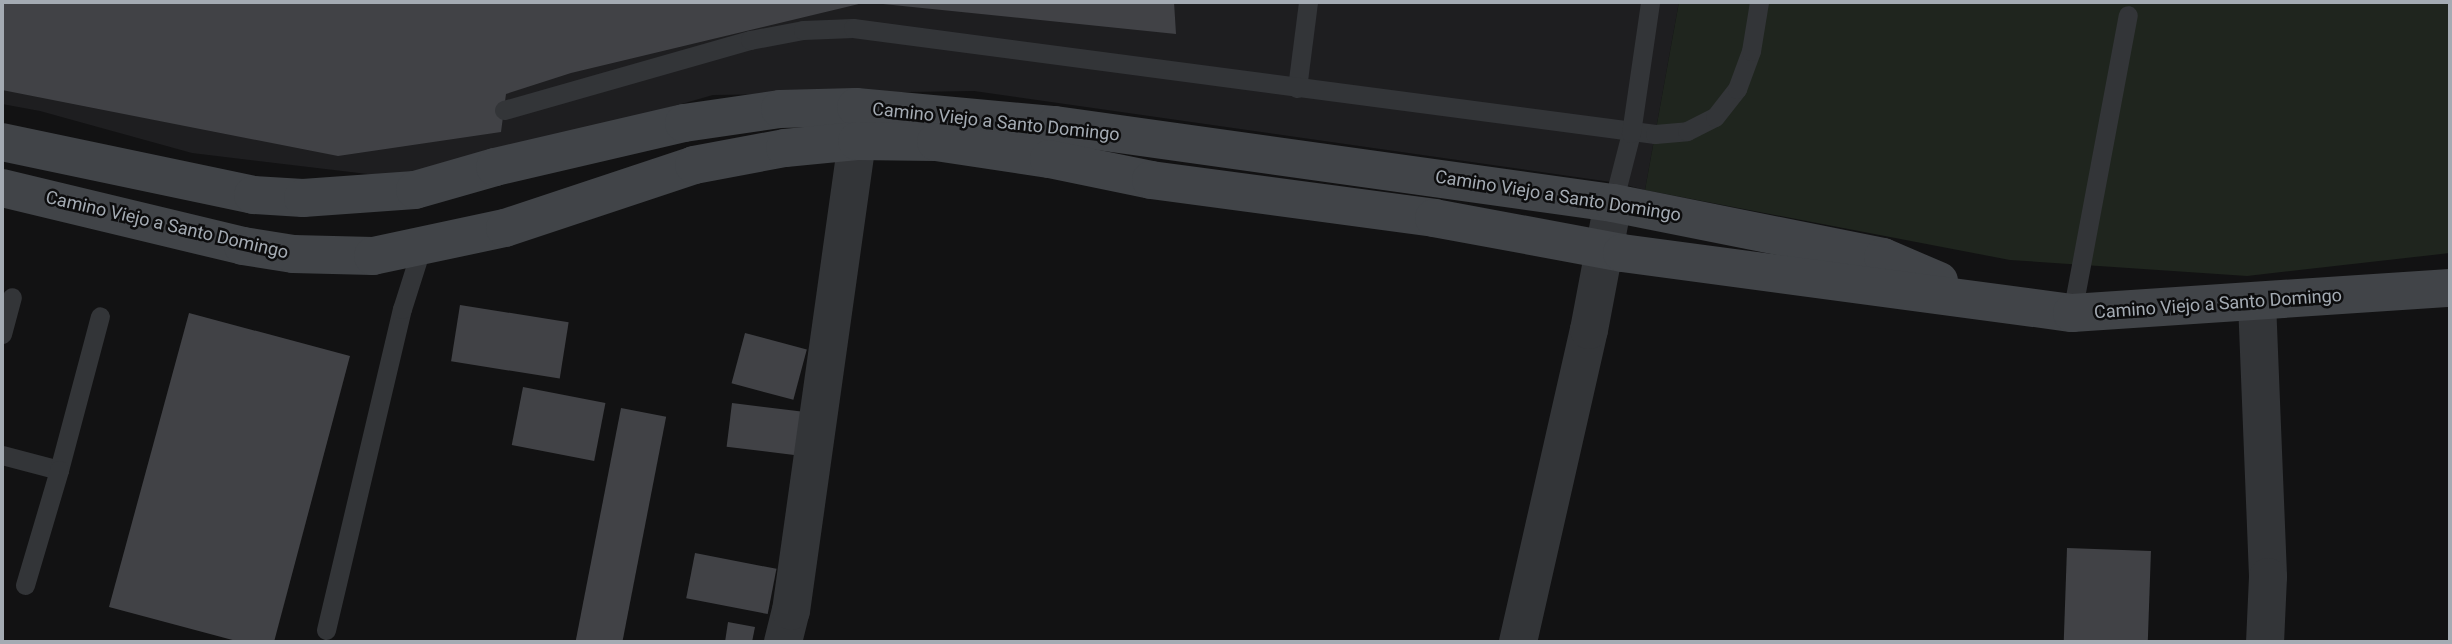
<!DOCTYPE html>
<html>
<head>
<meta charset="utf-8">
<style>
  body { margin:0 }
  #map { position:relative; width:2452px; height:644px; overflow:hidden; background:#121213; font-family:Roboto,sans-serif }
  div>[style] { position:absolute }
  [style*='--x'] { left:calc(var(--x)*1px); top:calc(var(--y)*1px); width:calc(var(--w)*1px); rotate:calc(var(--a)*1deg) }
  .built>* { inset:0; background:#1e1e20 }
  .green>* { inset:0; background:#1f251e }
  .building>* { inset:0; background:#414246; transform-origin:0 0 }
  .lane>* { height:19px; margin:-9.5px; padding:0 9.5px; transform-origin:9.5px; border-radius:9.5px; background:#333538 }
  .street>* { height:38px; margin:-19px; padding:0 19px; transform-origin:19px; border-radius:19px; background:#333538 }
  .secondary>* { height:38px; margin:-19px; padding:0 19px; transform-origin:19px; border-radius:19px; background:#414448 }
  span { translate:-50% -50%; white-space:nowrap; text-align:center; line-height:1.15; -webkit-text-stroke:5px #0d0d0e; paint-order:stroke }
  .street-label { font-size:18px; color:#a4abb3 }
  .frame { position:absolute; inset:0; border:4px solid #a4abb3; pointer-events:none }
</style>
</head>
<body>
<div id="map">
  <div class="built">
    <div style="clip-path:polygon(2px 2px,1679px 2px,1645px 190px,1618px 183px,974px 91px,713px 95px,559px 139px,401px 178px,192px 153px,40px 111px,2px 104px)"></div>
  </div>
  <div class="green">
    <div style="clip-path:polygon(1679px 2px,2450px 2px,2450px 253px,2247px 276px,2010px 260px,1645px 190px)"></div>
  </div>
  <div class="building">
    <div style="clip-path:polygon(2px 2px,863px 2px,863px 3px,571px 73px,506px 94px,501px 132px,338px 156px,2px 90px)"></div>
    <div style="clip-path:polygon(883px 2px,1174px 2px,1176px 34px,883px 4px)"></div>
    <div style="left:460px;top:305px;width:110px;height:57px;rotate:9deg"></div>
    <div style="clip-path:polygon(189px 313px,350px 356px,274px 642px,240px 642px,109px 607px)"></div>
    <div style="left:745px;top:333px;width:64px;height:52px;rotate:15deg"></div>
    <div style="left:523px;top:387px;width:84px;height:59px;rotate:11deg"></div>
    <div style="left:732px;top:403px;width:78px;height:44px;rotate:7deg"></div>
    <div style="left:621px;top:408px;width:46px;height:240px;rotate:11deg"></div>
    <div style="left:2067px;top:548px;width:84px;height:94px;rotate:2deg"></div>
    <div style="left:695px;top:553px;width:83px;height:46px;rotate:11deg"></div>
    <div style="clip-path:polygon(728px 622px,755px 627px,752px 642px,725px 642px)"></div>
  </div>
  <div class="lane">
    <div style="--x:1297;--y:88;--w:87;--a:-82.7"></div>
    <div style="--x:504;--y:110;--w:256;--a:-15.9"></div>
    <div style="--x:750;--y:40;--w:54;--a:-10.7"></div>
    <div style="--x:803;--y:30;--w:50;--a:-2.3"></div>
    <div style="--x:853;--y:28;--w:809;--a:7.53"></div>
    <div style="--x:1655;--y:134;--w:32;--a:-5"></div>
    <div style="--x:1687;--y:131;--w:31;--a:-27"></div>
    <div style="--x:1715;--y:117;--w:36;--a:-52"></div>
    <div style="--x:1737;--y:89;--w:40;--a:-69.8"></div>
    <div style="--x:1751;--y:51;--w:50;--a:-80.7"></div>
    <div style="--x:1613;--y:203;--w:72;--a:-75.6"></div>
    <div style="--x:1631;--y:133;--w:132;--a:-81.7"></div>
    <div style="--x:2072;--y:313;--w:303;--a:-79.4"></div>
    <div style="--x:2;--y:334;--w:38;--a:-75"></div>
    <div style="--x:2;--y:455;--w:59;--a:14.7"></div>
    <div style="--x:59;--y:470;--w:159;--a:-75.1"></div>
    <div style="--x:25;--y:585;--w:120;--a:-73.5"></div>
    <div style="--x:326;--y:630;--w:330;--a:-76.7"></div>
    <div style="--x:402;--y:309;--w:66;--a:-72.4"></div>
  </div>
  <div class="street">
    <div style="--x:2257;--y:302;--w:275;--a:87.7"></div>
    <div style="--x:2268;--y:577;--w:65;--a:92.6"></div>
    <div style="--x:783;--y:642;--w:32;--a:-76"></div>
    <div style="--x:791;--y:611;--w:475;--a:-82"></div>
    <div style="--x:1518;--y:642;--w:320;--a:-77.2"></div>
    <div style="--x:1589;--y:330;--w:129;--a:-79.3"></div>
  </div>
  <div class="secondary">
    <div style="--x:2;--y:142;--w:257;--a:11.9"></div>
    <div style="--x:253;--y:195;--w:50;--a:3.4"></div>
    <div style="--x:303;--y:198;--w:112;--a:-4.1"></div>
    <div style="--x:415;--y:190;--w:83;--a:-16"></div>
    <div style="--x:495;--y:167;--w:194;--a:-13.1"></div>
    <div style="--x:684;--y:123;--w:97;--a:-8.3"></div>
    <div style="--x:780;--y:109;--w:76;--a:-1.5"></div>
    <div style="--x:856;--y:107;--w:200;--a:5.2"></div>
    <div style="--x:1055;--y:125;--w:563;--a:7.96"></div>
    <div style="--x:1613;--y:203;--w:275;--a:11.3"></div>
    <div style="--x:1883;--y:257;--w:61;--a:23.2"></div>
    <div style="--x:2;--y:188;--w:248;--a:13.5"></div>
    <div style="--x:243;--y:246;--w:51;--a:9.1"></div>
    <div style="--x:293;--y:254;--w:80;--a:1.4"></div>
    <div style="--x:373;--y:256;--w:135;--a:-12"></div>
    <div style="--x:505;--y:228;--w:199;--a:-18.4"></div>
    <div style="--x:694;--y:165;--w:93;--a:-10.6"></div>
    <div style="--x:785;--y:148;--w:72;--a:-5.6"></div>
    <div style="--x:857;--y:141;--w:79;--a:0.7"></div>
    <div style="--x:936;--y:142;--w:114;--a:8.6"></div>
    <div style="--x:1049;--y:159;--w:104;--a:11.6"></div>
    <div style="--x:1151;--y:180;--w:286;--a:7.6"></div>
    <div style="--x:1434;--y:218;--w:191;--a:10.5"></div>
    <div style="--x:1622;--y:253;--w:454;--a:7.6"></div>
    <div style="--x:2072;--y:313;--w:379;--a:-3.8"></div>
  </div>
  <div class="street-label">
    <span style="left:996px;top:122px;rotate:6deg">Camino Viejo a Santo Domingo</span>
    <span style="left:1558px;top:196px;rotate:9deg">Camino Viejo a Santo Domingo</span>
    <span style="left:167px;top:225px;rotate:13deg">Camino Viejo a Santo Domingo</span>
    <span style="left:2218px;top:304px;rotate:-4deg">Camino Viejo a Santo Domingo</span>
  </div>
  <div class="frame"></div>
</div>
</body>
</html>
